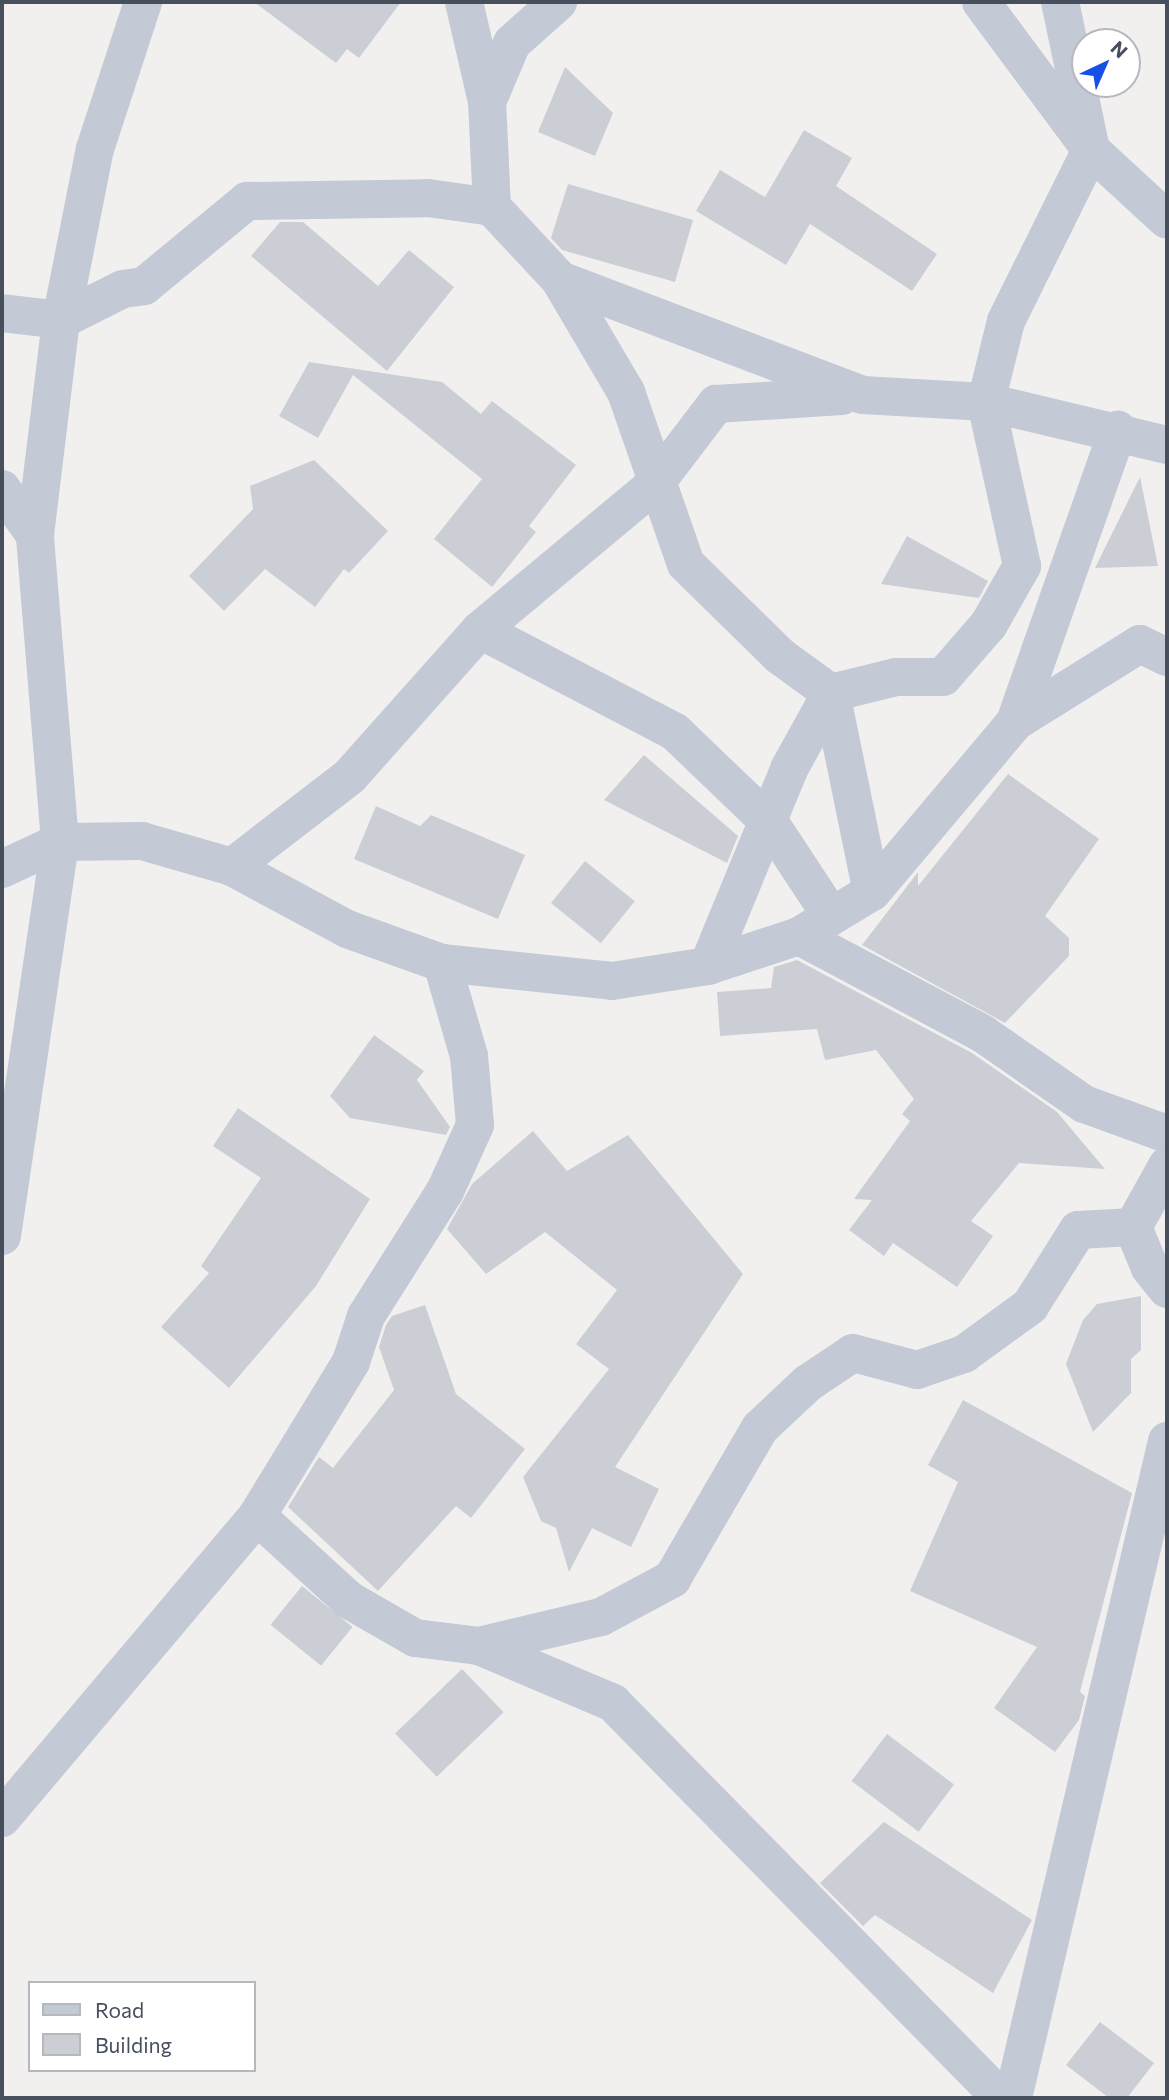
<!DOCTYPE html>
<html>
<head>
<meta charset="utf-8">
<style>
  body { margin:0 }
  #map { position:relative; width:1169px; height:2100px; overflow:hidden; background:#f2f0ef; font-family:Commissioner,sans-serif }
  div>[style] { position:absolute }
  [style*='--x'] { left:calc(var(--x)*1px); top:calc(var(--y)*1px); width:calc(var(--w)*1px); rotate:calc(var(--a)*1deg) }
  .building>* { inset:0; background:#cbced5; transform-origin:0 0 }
  .street>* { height:38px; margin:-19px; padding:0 19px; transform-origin:19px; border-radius:19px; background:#c3c9d5 }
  span { translate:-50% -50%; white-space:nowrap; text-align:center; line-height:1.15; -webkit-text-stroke:5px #fff; paint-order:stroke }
  .frame { position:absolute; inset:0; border:4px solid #474f5d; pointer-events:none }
  .legend { position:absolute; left:28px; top:1981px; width:228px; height:91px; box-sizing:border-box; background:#fff; border:2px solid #b5b9be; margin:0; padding:9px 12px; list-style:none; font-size:21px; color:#474f5d }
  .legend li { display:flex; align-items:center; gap:14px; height:35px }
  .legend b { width:35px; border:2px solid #b5b9be }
  .north { position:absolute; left:1071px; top:28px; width:70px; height:70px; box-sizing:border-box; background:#fff; border:2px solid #b5b9be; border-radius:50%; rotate:44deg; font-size:19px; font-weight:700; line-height:28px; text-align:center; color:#474f5d }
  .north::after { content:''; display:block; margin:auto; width:24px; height:32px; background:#154fe7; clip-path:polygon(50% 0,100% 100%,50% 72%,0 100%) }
</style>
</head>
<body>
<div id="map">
  <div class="building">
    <div style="clip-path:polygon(254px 2px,401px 2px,359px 58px,347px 49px,336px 63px)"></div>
    <div style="clip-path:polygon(565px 67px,613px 113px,595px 156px,538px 132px)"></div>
    <div style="clip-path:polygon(804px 130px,852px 158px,836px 186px,937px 254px,912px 291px,810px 224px,786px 265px,696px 211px,720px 170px,765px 197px)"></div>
    <div style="clip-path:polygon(568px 184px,693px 220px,675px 282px,562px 250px,551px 238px)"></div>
    <div style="clip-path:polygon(280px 222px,303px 222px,378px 286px,409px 250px,454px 287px,387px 371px,251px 256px)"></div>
    <div style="clip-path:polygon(309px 362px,442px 382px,481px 414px,492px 401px,576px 465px,529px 526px,536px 532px,492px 587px,434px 539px,482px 479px,353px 375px,318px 438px,279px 416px)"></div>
    <div style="clip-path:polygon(314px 460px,388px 531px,349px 573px,344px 569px,315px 607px,265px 569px,224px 611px,189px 576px,253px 509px,250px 486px)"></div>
    <div style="clip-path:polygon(1140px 477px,1158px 566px,1095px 568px)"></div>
    <div style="clip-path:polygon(907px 536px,988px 581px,979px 598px,881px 584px)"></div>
    <div style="clip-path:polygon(644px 755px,738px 836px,727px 863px,604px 800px)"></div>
    <div style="clip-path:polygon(1008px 774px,1099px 839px,1045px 916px,1069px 938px,1069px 956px,1005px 1023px,862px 945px,918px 872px,918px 886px)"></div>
    <div style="clip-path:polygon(376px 806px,420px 826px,431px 815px,525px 855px,498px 919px,354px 859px)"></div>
    <div style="left:585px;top:861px;width:64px;height:54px;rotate:39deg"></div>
    <div style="clip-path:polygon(797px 960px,972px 1053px,1057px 1112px,1105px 1169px,1019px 1163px,971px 1221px,993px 1236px,957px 1287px,893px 1243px,884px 1256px,849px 1230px,872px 1200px,854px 1199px,910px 1121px,902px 1114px,914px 1099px,876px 1050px,825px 1060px,817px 1029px,720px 1036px,717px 992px,771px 988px,774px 967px)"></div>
    <div style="clip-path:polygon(374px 1035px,424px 1071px,417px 1080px,450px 1127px,446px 1135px,350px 1118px,330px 1096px)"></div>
    <div style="clip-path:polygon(238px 1108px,370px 1199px,316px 1286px,229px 1388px,161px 1327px,209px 1273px,201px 1266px,261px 1178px,213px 1146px)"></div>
    <div style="clip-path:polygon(533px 1131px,567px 1171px,628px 1135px,743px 1274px,615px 1467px,659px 1489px,631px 1547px,592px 1528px,569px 1572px,556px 1528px,541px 1521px,523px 1477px,609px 1369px,576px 1344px,617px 1290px,545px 1232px,486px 1274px,447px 1229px,472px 1184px)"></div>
    <div style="clip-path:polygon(1141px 1296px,1141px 1350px,1131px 1359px,1131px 1393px,1093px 1432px,1066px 1364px,1083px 1320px,1097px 1304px)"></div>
    <div style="clip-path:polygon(425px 1305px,456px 1394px,525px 1449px,471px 1518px,456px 1506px,378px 1591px,288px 1507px,319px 1457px,333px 1468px,394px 1390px,379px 1347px,386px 1325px,392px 1316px)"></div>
    <div style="clip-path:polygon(963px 1400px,1132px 1493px,1080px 1692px,1085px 1696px,1079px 1720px,1055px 1752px,994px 1708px,1037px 1647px,910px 1591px,958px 1482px,928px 1465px)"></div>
    <div style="left:302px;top:1586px;width:65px;height:50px;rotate:39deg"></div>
    <div style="left:462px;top:1669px;width:60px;height:93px;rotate:46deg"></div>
    <div style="left:887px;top:1734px;width:84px;height:59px;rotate:37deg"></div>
    <div style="clip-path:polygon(884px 1822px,1032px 1920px,993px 1993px,875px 1915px,863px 1926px,820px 1883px)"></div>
    <div style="clip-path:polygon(1100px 2022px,1154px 2063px,1127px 2098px,1109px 2098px,1066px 2065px)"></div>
  </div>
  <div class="street">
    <div style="--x:464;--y:2;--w:103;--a:77"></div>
    <div style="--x:981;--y:2;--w:184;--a:53.4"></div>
    <div style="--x:1091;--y:150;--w:103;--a:42.6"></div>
    <div style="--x:492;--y:207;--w:105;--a:-92.7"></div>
    <div style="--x:487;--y:102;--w:64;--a:-67"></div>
    <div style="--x:512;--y:43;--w:62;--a:-41.7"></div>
    <div style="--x:560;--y:280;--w:130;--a:59.5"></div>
    <div style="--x:626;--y:392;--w:182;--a:70.8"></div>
    <div style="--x:686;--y:564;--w:132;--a:44.4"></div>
    <div style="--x:780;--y:656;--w:63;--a:36"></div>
    <div style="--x:831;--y:693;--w:203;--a:78.4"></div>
    <div style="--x:2;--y:313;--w:59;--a:6.8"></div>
    <div style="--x:61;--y:320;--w:69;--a:-26.6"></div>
    <div style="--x:123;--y:289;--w:21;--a:-8"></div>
    <div style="--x:144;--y:286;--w:134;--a:-39.5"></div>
    <div style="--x:247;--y:201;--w:181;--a:-0.9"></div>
    <div style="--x:428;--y:198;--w:65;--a:8"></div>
    <div style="--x:492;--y:207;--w:100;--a:47"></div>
    <div style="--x:560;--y:280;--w:323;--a:20.8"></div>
    <div style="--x:862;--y:395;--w:124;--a:3.2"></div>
    <div style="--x:986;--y:402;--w:186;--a:13.4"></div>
    <div style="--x:2;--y:489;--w:57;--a:54.3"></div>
    <div style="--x:480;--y:630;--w:220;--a:27.6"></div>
    <div style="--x:675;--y:732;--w:132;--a:43.8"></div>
    <div style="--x:770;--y:823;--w:111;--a:56.7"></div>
    <div style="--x:1015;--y:722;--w:147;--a:-32"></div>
    <div style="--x:1140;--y:644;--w:30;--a:26"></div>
    <div style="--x:232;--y:867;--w:149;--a:-37.6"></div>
    <div style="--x:350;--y:776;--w:195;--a:-48.3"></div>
    <div style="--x:480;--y:630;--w:228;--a:-39.8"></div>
    <div style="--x:655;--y:484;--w:101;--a:-52.7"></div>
    <div style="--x:716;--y:404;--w:126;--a:-3.6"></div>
    <div style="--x:2;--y:869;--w:64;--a:-25"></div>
    <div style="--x:60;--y:842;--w:82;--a:-0.7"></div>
    <div style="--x:142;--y:841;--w:94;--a:16.1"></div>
    <div style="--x:232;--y:867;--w:131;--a:28.3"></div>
    <div style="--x:347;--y:929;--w:101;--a:19.7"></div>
    <div style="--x:442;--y:963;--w:171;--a:6"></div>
    <div style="--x:612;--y:981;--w:97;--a:-8.9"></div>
    <div style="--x:708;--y:966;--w:96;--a:-18.2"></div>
    <div style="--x:799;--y:936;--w:85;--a:-31.1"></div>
    <div style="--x:872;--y:892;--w:222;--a:-49.9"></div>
    <div style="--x:1015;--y:722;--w:310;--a:-70.6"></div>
    <div style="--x:799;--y:936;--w:208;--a:28"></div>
    <div style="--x:983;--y:1034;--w:123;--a:34.7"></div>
    <div style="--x:1084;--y:1104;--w:88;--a:19.9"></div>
    <div style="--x:442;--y:963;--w:97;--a:73.8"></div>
    <div style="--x:469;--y:1056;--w:69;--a:85"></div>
    <div style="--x:475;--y:1125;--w:72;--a:114.4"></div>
    <div style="--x:445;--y:1191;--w:148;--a:122.3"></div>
    <div style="--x:366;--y:1316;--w:48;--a:108.1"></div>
    <div style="--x:351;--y:1362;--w:180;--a:121.4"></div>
    <div style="--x:257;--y:1516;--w:125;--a:42.4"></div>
    <div style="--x:349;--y:1600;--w:76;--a:29.9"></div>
    <div style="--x:415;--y:1638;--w:64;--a:7.1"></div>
    <div style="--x:479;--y:1646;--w:146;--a:23"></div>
    <div style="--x:613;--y:1703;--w:554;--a:45.51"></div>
    <div style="--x:708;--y:966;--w:213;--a:-67.6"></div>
    <div style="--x:789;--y:769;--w:87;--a:-61.1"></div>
    <div style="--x:831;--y:693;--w:67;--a:-13.8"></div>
    <div style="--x:896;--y:677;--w:47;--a:0"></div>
    <div style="--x:943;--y:677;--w:70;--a:-49"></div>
    <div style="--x:989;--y:624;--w:67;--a:-60.4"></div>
    <div style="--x:1022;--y:566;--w:168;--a:-102.4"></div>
    <div style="--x:986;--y:402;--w:83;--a:-76.1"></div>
    <div style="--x:1006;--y:321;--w:191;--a:-63.6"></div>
    <div style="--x:1091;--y:150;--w:151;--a:-101.8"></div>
    <div style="--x:1167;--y:1166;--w:70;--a:119.1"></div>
    <div style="--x:1133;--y:1227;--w:44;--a:67.5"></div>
    <div style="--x:1150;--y:1268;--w:27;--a:51"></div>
    <div style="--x:2;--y:1236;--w:398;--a:-81.6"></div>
    <div style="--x:60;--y:842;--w:308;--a:-94.7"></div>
    <div style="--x:35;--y:535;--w:217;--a:-83.1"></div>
    <div style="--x:61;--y:320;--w:174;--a:-78.8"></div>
    <div style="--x:95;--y:149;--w:155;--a:-71.9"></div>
    <div style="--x:479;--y:1646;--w:125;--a:-13.4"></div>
    <div style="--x:601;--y:1617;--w:81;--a:-28.2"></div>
    <div style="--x:672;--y:1579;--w:175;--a:-59.8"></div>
    <div style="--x:760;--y:1428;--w:66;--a:-43.2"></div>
    <div style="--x:808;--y:1383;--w:54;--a:-33.7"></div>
    <div style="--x:853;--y:1353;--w:66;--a:14.9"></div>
    <div style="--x:917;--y:1370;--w:50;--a:-18.8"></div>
    <div style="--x:964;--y:1354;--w:82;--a:-36"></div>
    <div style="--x:1030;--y:1306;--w:90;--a:-57.7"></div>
    <div style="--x:1078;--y:1230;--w:55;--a:-3.1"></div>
    <div style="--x:2;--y:1818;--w:395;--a:-49.8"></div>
    <div style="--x:1013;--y:2098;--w:675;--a:-76.81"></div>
  </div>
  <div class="frame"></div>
  <ul class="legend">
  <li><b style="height:9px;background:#c3c9d5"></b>Road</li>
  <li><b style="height:19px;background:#cbced5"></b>Building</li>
  </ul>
  <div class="north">N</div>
</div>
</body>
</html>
